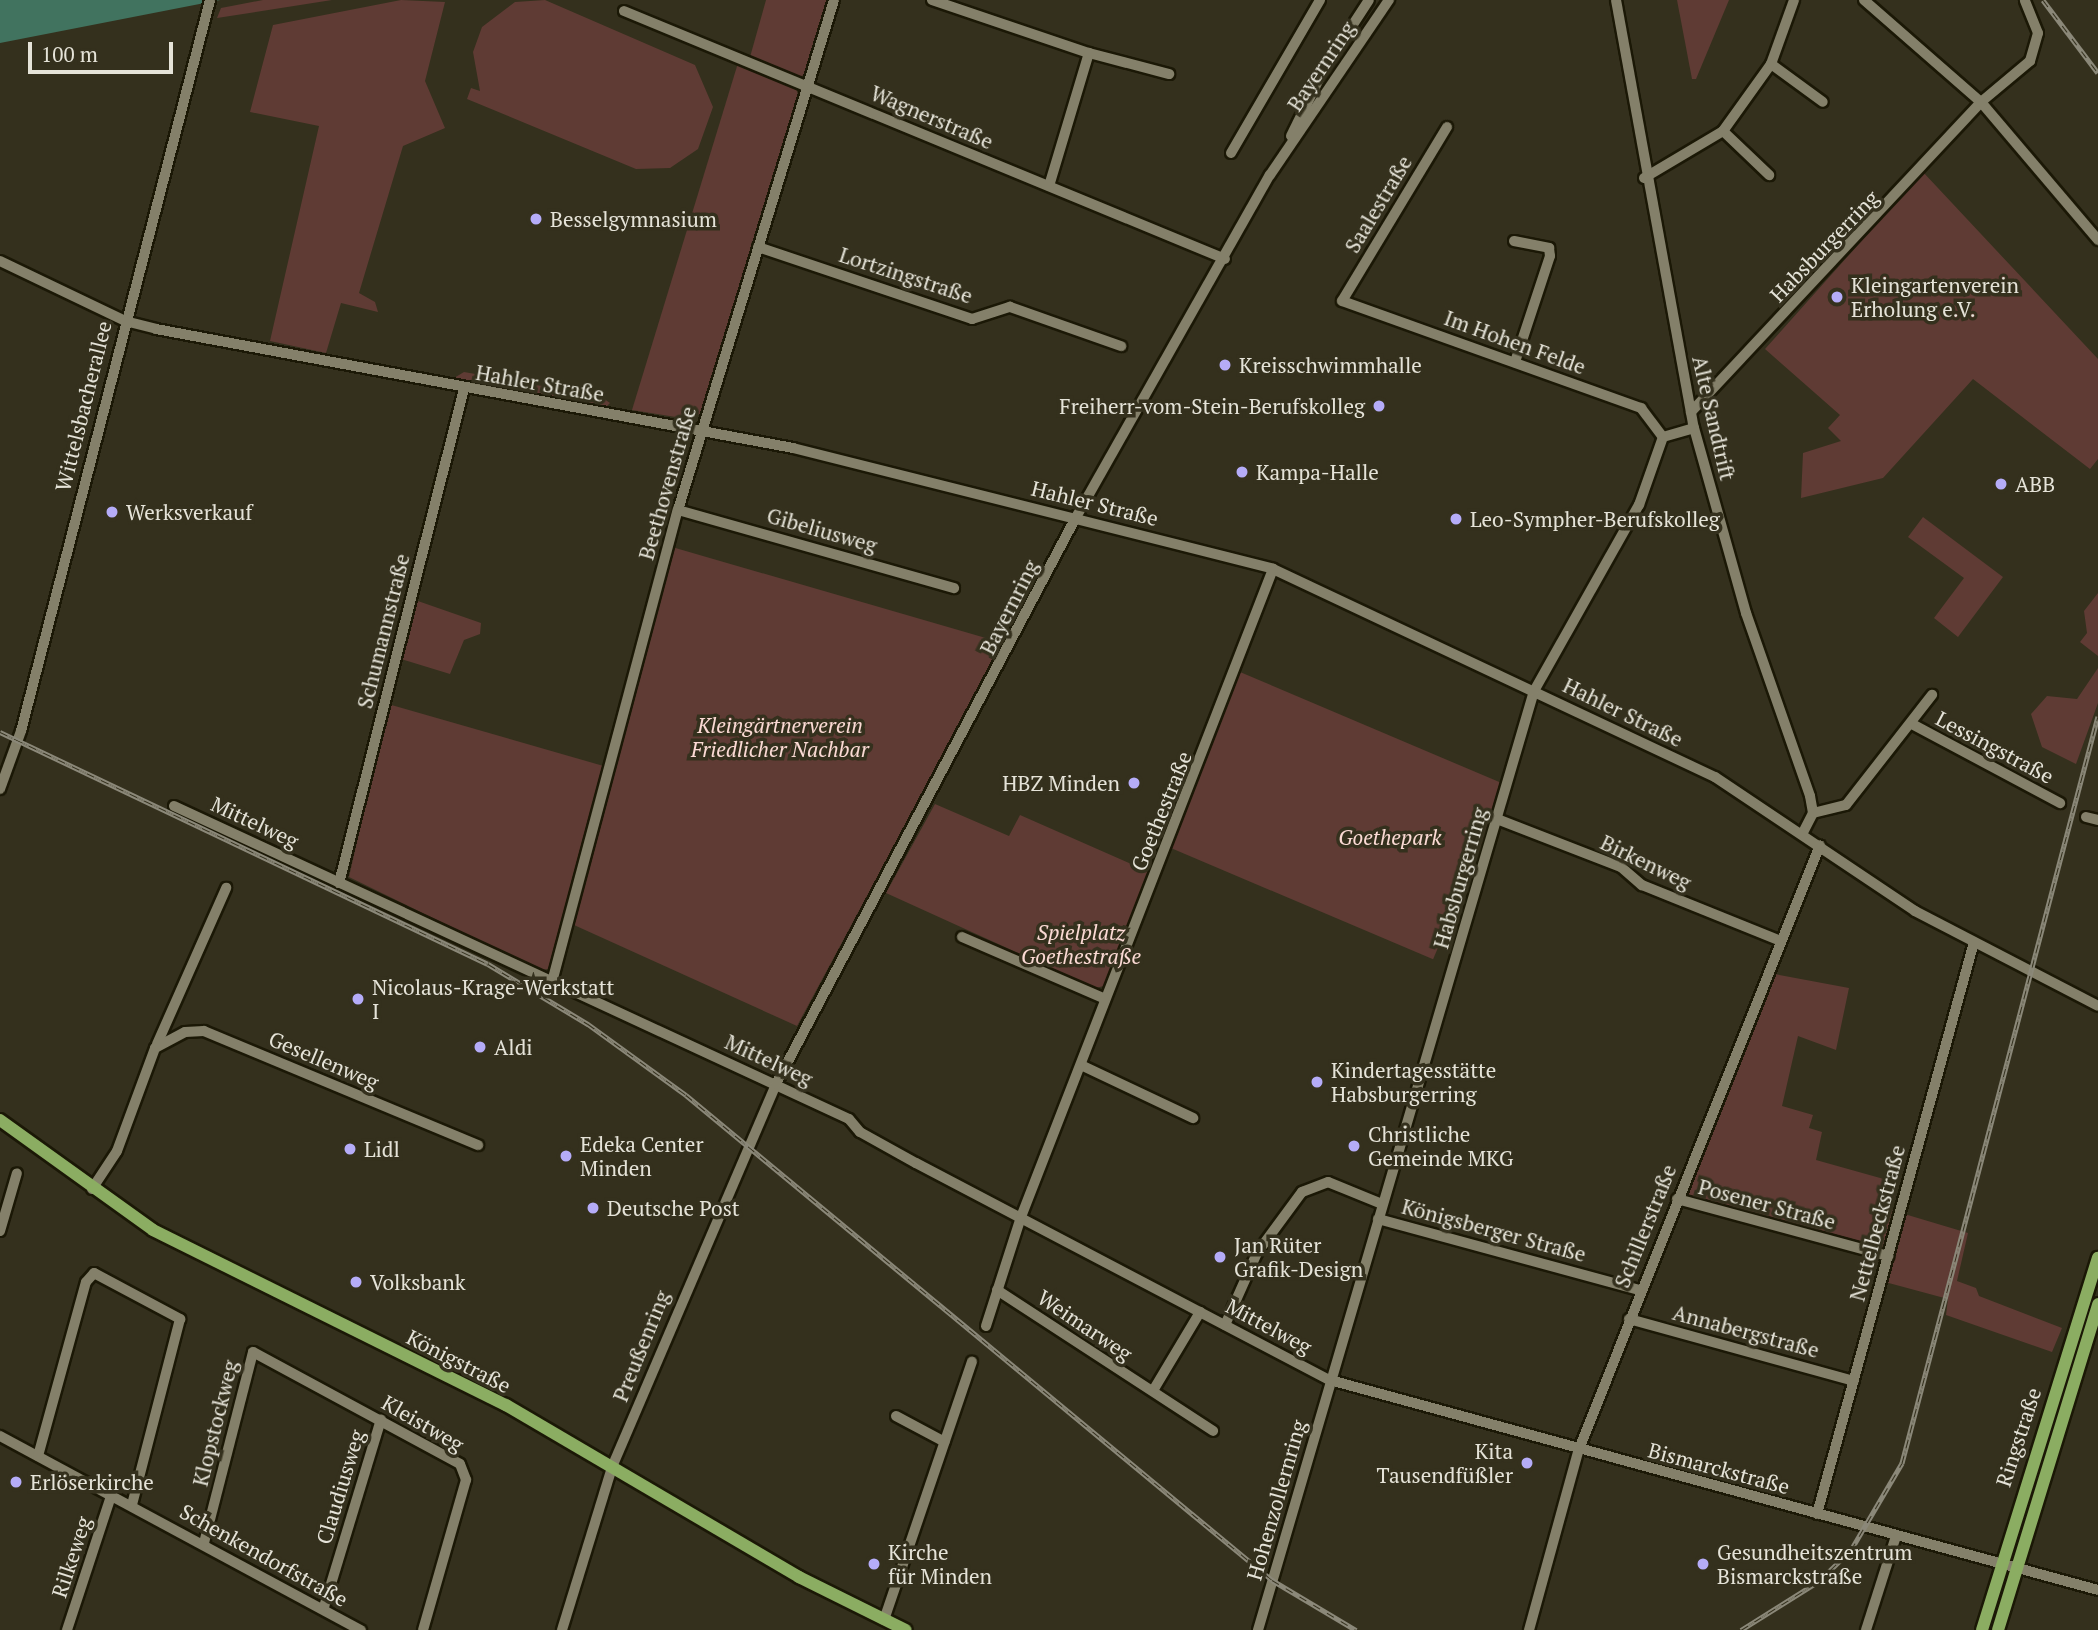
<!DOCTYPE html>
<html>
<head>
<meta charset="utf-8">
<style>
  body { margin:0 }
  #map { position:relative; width:2098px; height:1630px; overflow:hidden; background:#34301d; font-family:"PT Serif",serif }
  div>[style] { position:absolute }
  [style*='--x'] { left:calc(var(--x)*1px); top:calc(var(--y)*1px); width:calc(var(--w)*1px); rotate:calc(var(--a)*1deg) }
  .green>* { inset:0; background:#5f3b34; transform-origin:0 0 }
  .water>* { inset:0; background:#41735f }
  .roads { filter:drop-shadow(2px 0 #1b1806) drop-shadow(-2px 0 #1b1806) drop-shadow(0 2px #1b1806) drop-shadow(0 -2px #1b1806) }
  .minor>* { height:10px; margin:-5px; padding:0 5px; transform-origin:5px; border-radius:5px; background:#84806a }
  .major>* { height:12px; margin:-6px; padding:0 6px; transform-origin:6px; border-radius:6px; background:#8bad62 }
  .rail>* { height:5px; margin-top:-2.5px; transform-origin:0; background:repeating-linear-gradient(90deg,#34301d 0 8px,#8b8879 0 16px); box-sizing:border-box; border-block:2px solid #8b8879 }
  .dots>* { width:19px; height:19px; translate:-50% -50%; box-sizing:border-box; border:4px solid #34301d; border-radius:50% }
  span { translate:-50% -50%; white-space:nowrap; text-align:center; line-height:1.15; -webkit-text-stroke:7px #34301d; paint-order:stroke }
  .street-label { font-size:21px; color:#e5e3d8 }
  .poi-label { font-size:21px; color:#e5e3d8 }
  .left { translate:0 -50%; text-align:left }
  .right { translate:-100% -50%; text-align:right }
  .park-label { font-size:21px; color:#fbdad4; font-style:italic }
  .scale { position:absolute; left:28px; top:42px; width:145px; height:32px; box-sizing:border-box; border:4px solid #e5e3d8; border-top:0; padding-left:9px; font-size:21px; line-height:24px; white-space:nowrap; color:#e5e3d8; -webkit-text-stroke:5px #34301d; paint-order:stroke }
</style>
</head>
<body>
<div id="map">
  <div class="green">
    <div style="clip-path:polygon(263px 0,332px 0,217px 18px,221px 8px)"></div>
    <div style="clip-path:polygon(401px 0,445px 2px,425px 81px,445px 128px,403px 146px,359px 293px,375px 302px,378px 312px,341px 303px,326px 353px,270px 341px,319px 126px,250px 112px,273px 25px)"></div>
    <div style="clip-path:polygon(545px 0,695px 65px,713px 107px,698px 149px,670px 168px,636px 169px,467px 99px,471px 88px,480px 91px,473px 52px,482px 27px,515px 2px)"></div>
    <div style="clip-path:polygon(766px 0,827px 0,805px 75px,797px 77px,750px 57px)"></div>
    <div style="clip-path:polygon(1677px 0,1729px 0,1696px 79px,1692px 79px)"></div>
    <div style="clip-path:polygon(738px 63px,795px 85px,799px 98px,701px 414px,688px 419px,632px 410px)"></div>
    <div style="clip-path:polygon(1923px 172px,2098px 359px,2098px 459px,2090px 469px,1973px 379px,1883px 478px,1801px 498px,1803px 453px,1841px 441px,1828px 428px,1840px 415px,1765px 349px)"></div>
    <div style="clip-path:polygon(464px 372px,600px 396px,610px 403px,605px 408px,454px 378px)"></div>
    <div style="clip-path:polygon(1923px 517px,2003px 577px,1958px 637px,1934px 618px,1964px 578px,1908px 537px)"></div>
    <div style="clip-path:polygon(672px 547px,1003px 643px,797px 1026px,574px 925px)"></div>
    <div style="clip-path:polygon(2098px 593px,2098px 656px,2080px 642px,2087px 633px,2084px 611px)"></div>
    <div style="clip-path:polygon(415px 600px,481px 623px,480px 634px,464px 640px,450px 674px,401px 659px)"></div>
    <div style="clip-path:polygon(2098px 668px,2098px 703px,2076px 764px,2042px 747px,2031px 714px,2047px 696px,2077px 699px)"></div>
    <div style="left:1240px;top:672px;width:290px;height:189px;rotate:23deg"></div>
    <div style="clip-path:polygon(388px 704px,607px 767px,549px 969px,539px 970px,349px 877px)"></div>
    <div style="clip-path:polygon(935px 804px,1009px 836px,1020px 815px,1154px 874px,1104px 986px,1095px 988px,886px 893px)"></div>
    <div style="clip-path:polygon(1769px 973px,1849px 988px,1836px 1050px,1798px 1036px,1782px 1106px,1813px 1115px,1809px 1128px,1822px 1132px,1816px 1160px,1898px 1183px,1891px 1210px,1968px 1233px,1957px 1281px,1976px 1288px,1979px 1296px,2062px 1328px,2052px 1352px,1946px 1315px,1948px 1299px,1885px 1282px,1892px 1255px,1685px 1199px)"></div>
  </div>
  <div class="water">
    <div style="clip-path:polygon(0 0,220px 0,0 43px)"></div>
  </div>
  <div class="roads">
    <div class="minor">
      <div style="--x:932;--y:0;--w:166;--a:18.7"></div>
      <div style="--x:1616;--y:0;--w:435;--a:79.7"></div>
      <div style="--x:1694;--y:428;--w:192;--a:74.3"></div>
      <div style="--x:1746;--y:613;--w:194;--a:70.7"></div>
      <div style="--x:1810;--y:796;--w:17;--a:80"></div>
      <div style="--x:1813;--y:813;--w:22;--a:117"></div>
      <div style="--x:1864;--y:0;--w:155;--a:41.1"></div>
      <div style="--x:1981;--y:102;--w:181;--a:49.7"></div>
      <div style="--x:624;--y:11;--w:650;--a:22.42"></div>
      <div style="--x:1771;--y:64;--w:64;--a:36.2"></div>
      <div style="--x:1447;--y:127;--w:203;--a:121.1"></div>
      <div style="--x:1342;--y:301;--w:318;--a:19.7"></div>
      <div style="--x:1641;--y:408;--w:36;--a:53"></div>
      <div style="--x:1723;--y:131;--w:64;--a:43.7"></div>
      <div style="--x:1291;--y:136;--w:75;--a:-63.8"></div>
      <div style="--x:1324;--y:69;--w:82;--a:-56.9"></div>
      <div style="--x:1231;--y:153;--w:177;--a:-59.8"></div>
      <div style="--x:1644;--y:178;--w:92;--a:-30.7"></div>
      <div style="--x:1723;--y:131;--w:82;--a:-54.4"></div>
      <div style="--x:1771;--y:64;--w:68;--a:-70.2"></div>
      <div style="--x:1049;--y:186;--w:139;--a:-73.3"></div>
      <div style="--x:1089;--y:53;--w:83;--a:14.7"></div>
      <div style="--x:1514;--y:241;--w:36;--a:11"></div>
      <div style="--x:1549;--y:248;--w:8;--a:83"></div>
      <div style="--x:1550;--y:256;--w:112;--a:108.3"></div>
      <div style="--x:758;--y:247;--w:226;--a:18.6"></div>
      <div style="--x:972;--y:319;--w:40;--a:-18"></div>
      <div style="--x:1010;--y:307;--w:118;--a:19.4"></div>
      <div style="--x:0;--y:261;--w:139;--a:25.6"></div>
      <div style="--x:125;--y:321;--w:32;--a:14"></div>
      <div style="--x:156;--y:329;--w:648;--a:10.58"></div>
      <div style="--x:793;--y:448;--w:495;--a:14.1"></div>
      <div style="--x:1273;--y:569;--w:488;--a:25.2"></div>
      <div style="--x:1715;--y:777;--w:241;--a:33.8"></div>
      <div style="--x:1915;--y:911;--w:206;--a:27.4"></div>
      <div style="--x:1691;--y:412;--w:424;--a:-46.9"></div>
      <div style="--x:1981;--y:102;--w:64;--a:-39.9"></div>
      <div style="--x:2030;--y:61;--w:29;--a:-74"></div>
      <div style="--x:2038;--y:33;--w:35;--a:-112"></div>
      <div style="--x:678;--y:510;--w:287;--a:15.8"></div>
      <div style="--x:1912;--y:724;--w:168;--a:28.1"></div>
      <div style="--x:0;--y:789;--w:62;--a:-70.1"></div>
      <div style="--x:21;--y:731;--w:755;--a:-75.5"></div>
      <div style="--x:174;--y:806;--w:744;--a:24.88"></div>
      <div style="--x:849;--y:1119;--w:17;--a:50"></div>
      <div style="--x:860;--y:1132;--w:64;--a:29"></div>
      <div style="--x:916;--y:1163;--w:467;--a:27.7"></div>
      <div style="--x:1330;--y:1380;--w:796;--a:15.29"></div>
      <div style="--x:1813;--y:813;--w:34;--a:-14"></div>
      <div style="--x:1846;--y:805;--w:140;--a:-52"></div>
      <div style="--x:2086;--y:817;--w:12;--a:14"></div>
      <div style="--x:1497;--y:819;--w:133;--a:21.2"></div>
      <div style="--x:1621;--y:867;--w:28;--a:41"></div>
      <div style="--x:1642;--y:885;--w:147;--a:22"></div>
      <div style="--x:339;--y:883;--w:510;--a:-75.8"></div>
      <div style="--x:962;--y:937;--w:156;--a:23.4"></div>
      <div style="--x:552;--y:982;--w:489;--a:-75.1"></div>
      <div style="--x:678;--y:510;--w:533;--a:-72.99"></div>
      <div style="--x:157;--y:1044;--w:171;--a:-66.1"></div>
      <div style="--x:1083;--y:1066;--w:122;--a:25.3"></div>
      <div style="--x:92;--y:1189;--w:45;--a:-56.7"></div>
      <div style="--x:117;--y:1151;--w:110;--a:-69.7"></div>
      <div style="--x:155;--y:1048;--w:34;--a:-28"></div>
      <div style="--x:185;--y:1032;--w:19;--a:-3"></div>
      <div style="--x:204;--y:1031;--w:297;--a:22.6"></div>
      <div style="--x:1677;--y:1199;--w:219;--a:15.1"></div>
      <div style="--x:1378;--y:1219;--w:271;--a:15.2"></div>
      <div style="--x:0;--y:1231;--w:60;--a:-73.7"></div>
      <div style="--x:997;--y:1290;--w:258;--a:33.1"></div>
      <div style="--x:1629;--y:1319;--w:233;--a:15.4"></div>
      <div style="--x:1225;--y:1325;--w:79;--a:-66"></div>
      <div style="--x:1257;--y:1253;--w:76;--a:-53.6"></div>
      <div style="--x:1302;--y:1192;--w:28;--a:-21"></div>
      <div style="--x:1328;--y:1182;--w:58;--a:22.2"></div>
      <div style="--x:986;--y:1326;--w:114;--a:-72.2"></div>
      <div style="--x:1021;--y:1217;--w:695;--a:-68.75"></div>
      <div style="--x:1154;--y:1389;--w:90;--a:-59.1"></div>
      <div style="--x:896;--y:1416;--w:55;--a:28"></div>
      <div style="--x:0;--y:1436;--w:410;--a:28.3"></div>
      <div style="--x:38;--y:1456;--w:180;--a:-74.6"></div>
      <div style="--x:86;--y:1282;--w:12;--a:-48"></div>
      <div style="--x:94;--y:1273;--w:98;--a:28.1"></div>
      <div style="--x:180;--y:1319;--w:191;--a:104.5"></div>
      <div style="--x:1817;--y:1514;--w:593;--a:-74.65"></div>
      <div style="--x:204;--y:1543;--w:197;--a:-75.6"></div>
      <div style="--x:253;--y:1352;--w:235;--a:28.4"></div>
      <div style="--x:460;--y:1464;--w:17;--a:69"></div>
      <div style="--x:466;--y:1480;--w:156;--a:106"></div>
      <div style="--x:324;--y:1607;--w:196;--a:-73.1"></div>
      <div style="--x:884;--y:1620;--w:273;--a:-71.2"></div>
      <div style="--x:67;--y:1630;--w:141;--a:-71.8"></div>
      <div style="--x:562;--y:1630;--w:170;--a:-72.9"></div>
      <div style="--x:612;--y:1467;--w:417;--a:-66.8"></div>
      <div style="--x:776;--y:1084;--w:639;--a:-62.11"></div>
      <div style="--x:1075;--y:519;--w:395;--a:-60.5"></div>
      <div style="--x:1270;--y:175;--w:212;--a:-55.8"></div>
      <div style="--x:1258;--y:1630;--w:979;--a:-73.62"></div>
      <div style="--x:1534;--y:691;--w:214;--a:-60.6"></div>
      <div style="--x:1639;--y:505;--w:72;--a:-70.6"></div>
      <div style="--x:1663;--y:437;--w:32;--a:-16"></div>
      <div style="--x:1529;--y:1630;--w:188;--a:-74.6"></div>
      <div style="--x:1579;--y:1449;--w:650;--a:-68.25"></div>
      <div style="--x:1866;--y:1630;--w:99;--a:-72.3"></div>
    </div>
    <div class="major">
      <div style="--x:0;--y:1120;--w:188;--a:35.7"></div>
      <div style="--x:153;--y:1230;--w:394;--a:26.4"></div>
      <div style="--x:506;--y:1405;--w:340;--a:30.4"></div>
      <div style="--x:799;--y:1577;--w:119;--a:26.4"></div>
      <div style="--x:1982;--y:1630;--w:390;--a:-72.7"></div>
      <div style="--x:1998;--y:1630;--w:341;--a:-72.9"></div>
    </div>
  </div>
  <div class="rail">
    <div style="--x:2043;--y:0;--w:91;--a:53"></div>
    <div style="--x:0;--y:732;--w:540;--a:25.43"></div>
    <div style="--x:488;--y:964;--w:117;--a:31"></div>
    <div style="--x:588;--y:1024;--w:121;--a:35.9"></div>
    <div style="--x:686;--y:1095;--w:761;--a:39.61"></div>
    <div style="--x:1272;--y:1580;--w:98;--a:30.8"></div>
    <div style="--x:1741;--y:1630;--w:92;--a:-32.1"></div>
    <div style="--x:1819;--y:1581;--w:45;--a:-44.1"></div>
    <div style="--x:1851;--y:1550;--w:101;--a:-59.6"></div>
    <div style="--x:1902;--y:1463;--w:772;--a:-75.3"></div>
  </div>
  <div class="dots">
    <div style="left:536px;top:219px;background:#b5acf8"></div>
    <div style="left:1837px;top:297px;background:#b5acf8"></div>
    <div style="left:1225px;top:365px;background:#b5acf8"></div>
    <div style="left:1379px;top:406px;background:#b5acf8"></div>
    <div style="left:1242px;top:472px;background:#b5acf8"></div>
    <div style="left:2001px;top:484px;background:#b5acf8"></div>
    <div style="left:112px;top:512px;background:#b5acf8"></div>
    <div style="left:1456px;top:519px;background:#b5acf8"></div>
    <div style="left:1134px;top:783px;background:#b5acf8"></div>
    <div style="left:358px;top:999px;background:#b5acf8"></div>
    <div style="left:480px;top:1047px;background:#b5acf8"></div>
    <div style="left:1317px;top:1082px;background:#b5acf8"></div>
    <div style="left:1354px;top:1146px;background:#b5acf8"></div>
    <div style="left:350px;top:1149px;background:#b5acf8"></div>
    <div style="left:566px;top:1156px;background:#b5acf8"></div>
    <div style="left:593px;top:1208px;background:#b5acf8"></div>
    <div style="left:1220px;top:1257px;background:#b5acf8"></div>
    <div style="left:356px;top:1282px;background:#b5acf8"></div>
    <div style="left:1527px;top:1463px;background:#b5acf8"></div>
    <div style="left:16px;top:1482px;background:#b5acf8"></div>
    <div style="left:874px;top:1564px;background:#b5acf8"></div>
    <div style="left:1703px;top:1564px;background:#b5acf8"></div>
  </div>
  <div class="street-label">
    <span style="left:1321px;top:66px;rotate:-56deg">Bayernring</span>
    <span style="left:932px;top:117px;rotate:23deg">Wagnerstraße</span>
    <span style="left:1378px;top:204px;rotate:-59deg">Saalestraße</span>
    <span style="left:1824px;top:246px;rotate:-46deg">Habsburgerring</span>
    <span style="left:906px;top:275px;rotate:18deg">Lortzingstraße</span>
    <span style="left:1515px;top:342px;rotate:20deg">Im Hohen Felde</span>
    <span style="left:540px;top:383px;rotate:10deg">Hahler Straße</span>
    <span style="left:83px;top:406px;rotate:-76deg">Wittelsbacherallee</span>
    <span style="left:1714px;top:418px;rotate:77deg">Alte Sandtrift</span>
    <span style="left:667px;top:483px;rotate:-74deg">Beethovenstraße</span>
    <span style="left:1095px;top:503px;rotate:14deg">Hahler Straße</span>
    <span style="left:822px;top:530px;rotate:16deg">Gibeliusweg</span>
    <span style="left:1009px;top:607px;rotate:-63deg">Bayernring</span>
    <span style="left:383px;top:631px;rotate:-76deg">Schumannstraße</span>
    <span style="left:1623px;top:712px;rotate:26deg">Hahler Straße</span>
    <span style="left:1995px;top:747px;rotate:28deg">Lessingstraße</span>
    <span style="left:1161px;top:811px;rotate:-68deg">Goethestraße</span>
    <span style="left:255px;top:822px;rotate:25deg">Mittelweg</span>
    <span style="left:1646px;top:862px;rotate:26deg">Birkenweg</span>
    <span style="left:1460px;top:878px;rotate:-74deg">Habsburgerring</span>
    <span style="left:324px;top:1060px;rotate:23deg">Gesellenweg</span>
    <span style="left:769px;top:1060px;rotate:25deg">Mittelweg</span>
    <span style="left:1767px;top:1204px;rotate:15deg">Posener Straße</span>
    <span style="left:1877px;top:1223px;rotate:-75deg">Nettelbeckstraße</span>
    <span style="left:1645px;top:1226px;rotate:-68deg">Schillerstraße</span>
    <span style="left:1494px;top:1230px;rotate:15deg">Königsberger Straße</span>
    <span style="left:1085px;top:1325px;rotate:34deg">Weimarweg</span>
    <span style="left:1269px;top:1326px;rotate:28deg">Mittelweg</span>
    <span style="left:1746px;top:1331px;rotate:15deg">Annabergstraße</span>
    <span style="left:641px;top:1346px;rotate:-68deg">Preußenring</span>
    <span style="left:459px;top:1361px;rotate:27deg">Königstraße</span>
    <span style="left:215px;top:1423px;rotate:-76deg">Klopstockweg</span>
    <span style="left:423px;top:1423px;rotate:30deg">Kleistweg</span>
    <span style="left:2018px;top:1437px;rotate:-72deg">Ringstraße</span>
    <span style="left:1719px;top:1468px;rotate:15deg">Bismarckstraße</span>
    <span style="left:340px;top:1487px;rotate:-73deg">Claudiusweg</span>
    <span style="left:1276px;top:1500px;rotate:-74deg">Hohenzollernring</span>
    <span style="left:264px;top:1555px;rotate:29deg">Schenkendorfstraße</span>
    <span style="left:71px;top:1557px;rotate:-72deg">Rilkeweg</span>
  </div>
  <div class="poi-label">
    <span class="left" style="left:550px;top:219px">Besselgymnasium</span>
    <span class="left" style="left:1851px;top:297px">Kleingartenverein<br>Erholung e.V.</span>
    <span class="left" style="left:1239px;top:365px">Kreisschwimmhalle</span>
    <span class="right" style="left:1365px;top:406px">Freiherr-vom-Stein-Berufskolleg</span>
    <span class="left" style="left:1256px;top:472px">Kampa-Halle</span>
    <span class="left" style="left:2015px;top:484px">ABB</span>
    <span class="left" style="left:126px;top:512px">Werksverkauf</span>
    <span class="left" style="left:1470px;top:519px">Leo-Sympher-Berufskolleg</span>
    <span class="right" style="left:1120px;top:783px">HBZ Minden</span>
    <span class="left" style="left:372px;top:999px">Nicolaus-Krage-Werkstatt<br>I</span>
    <span class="left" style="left:494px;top:1047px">Aldi</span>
    <span class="left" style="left:1331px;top:1082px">Kindertagesstätte<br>Habsburgerring</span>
    <span class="left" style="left:1368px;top:1146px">Christliche<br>Gemeinde MKG</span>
    <span class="left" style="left:580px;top:1156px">Edeka Center<br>Minden</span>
    <span class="left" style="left:364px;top:1149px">Lidl</span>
    <span class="left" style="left:607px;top:1208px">Deutsche Post</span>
    <span class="left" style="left:1234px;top:1257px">Jan Rüter<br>Grafik-Design</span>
    <span class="left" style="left:370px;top:1282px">Volksbank</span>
    <span class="right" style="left:1513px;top:1463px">Kita<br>Tausendfüßler</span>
    <span class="left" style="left:30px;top:1482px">Erlöserkirche</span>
    <span class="left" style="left:888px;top:1564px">Kirche<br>für Minden</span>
    <span class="left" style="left:1717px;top:1564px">Gesundheitszentrum<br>Bismarckstraße</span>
  </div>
  <div class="park-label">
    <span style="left:780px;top:737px">Kleingärtnerverein<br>Friedlicher Nachbar</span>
    <span style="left:1390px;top:837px">Goethepark</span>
    <span style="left:1081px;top:944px">Spielplatz<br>Goethestraße</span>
  </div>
  <div class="scale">100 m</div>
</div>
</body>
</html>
